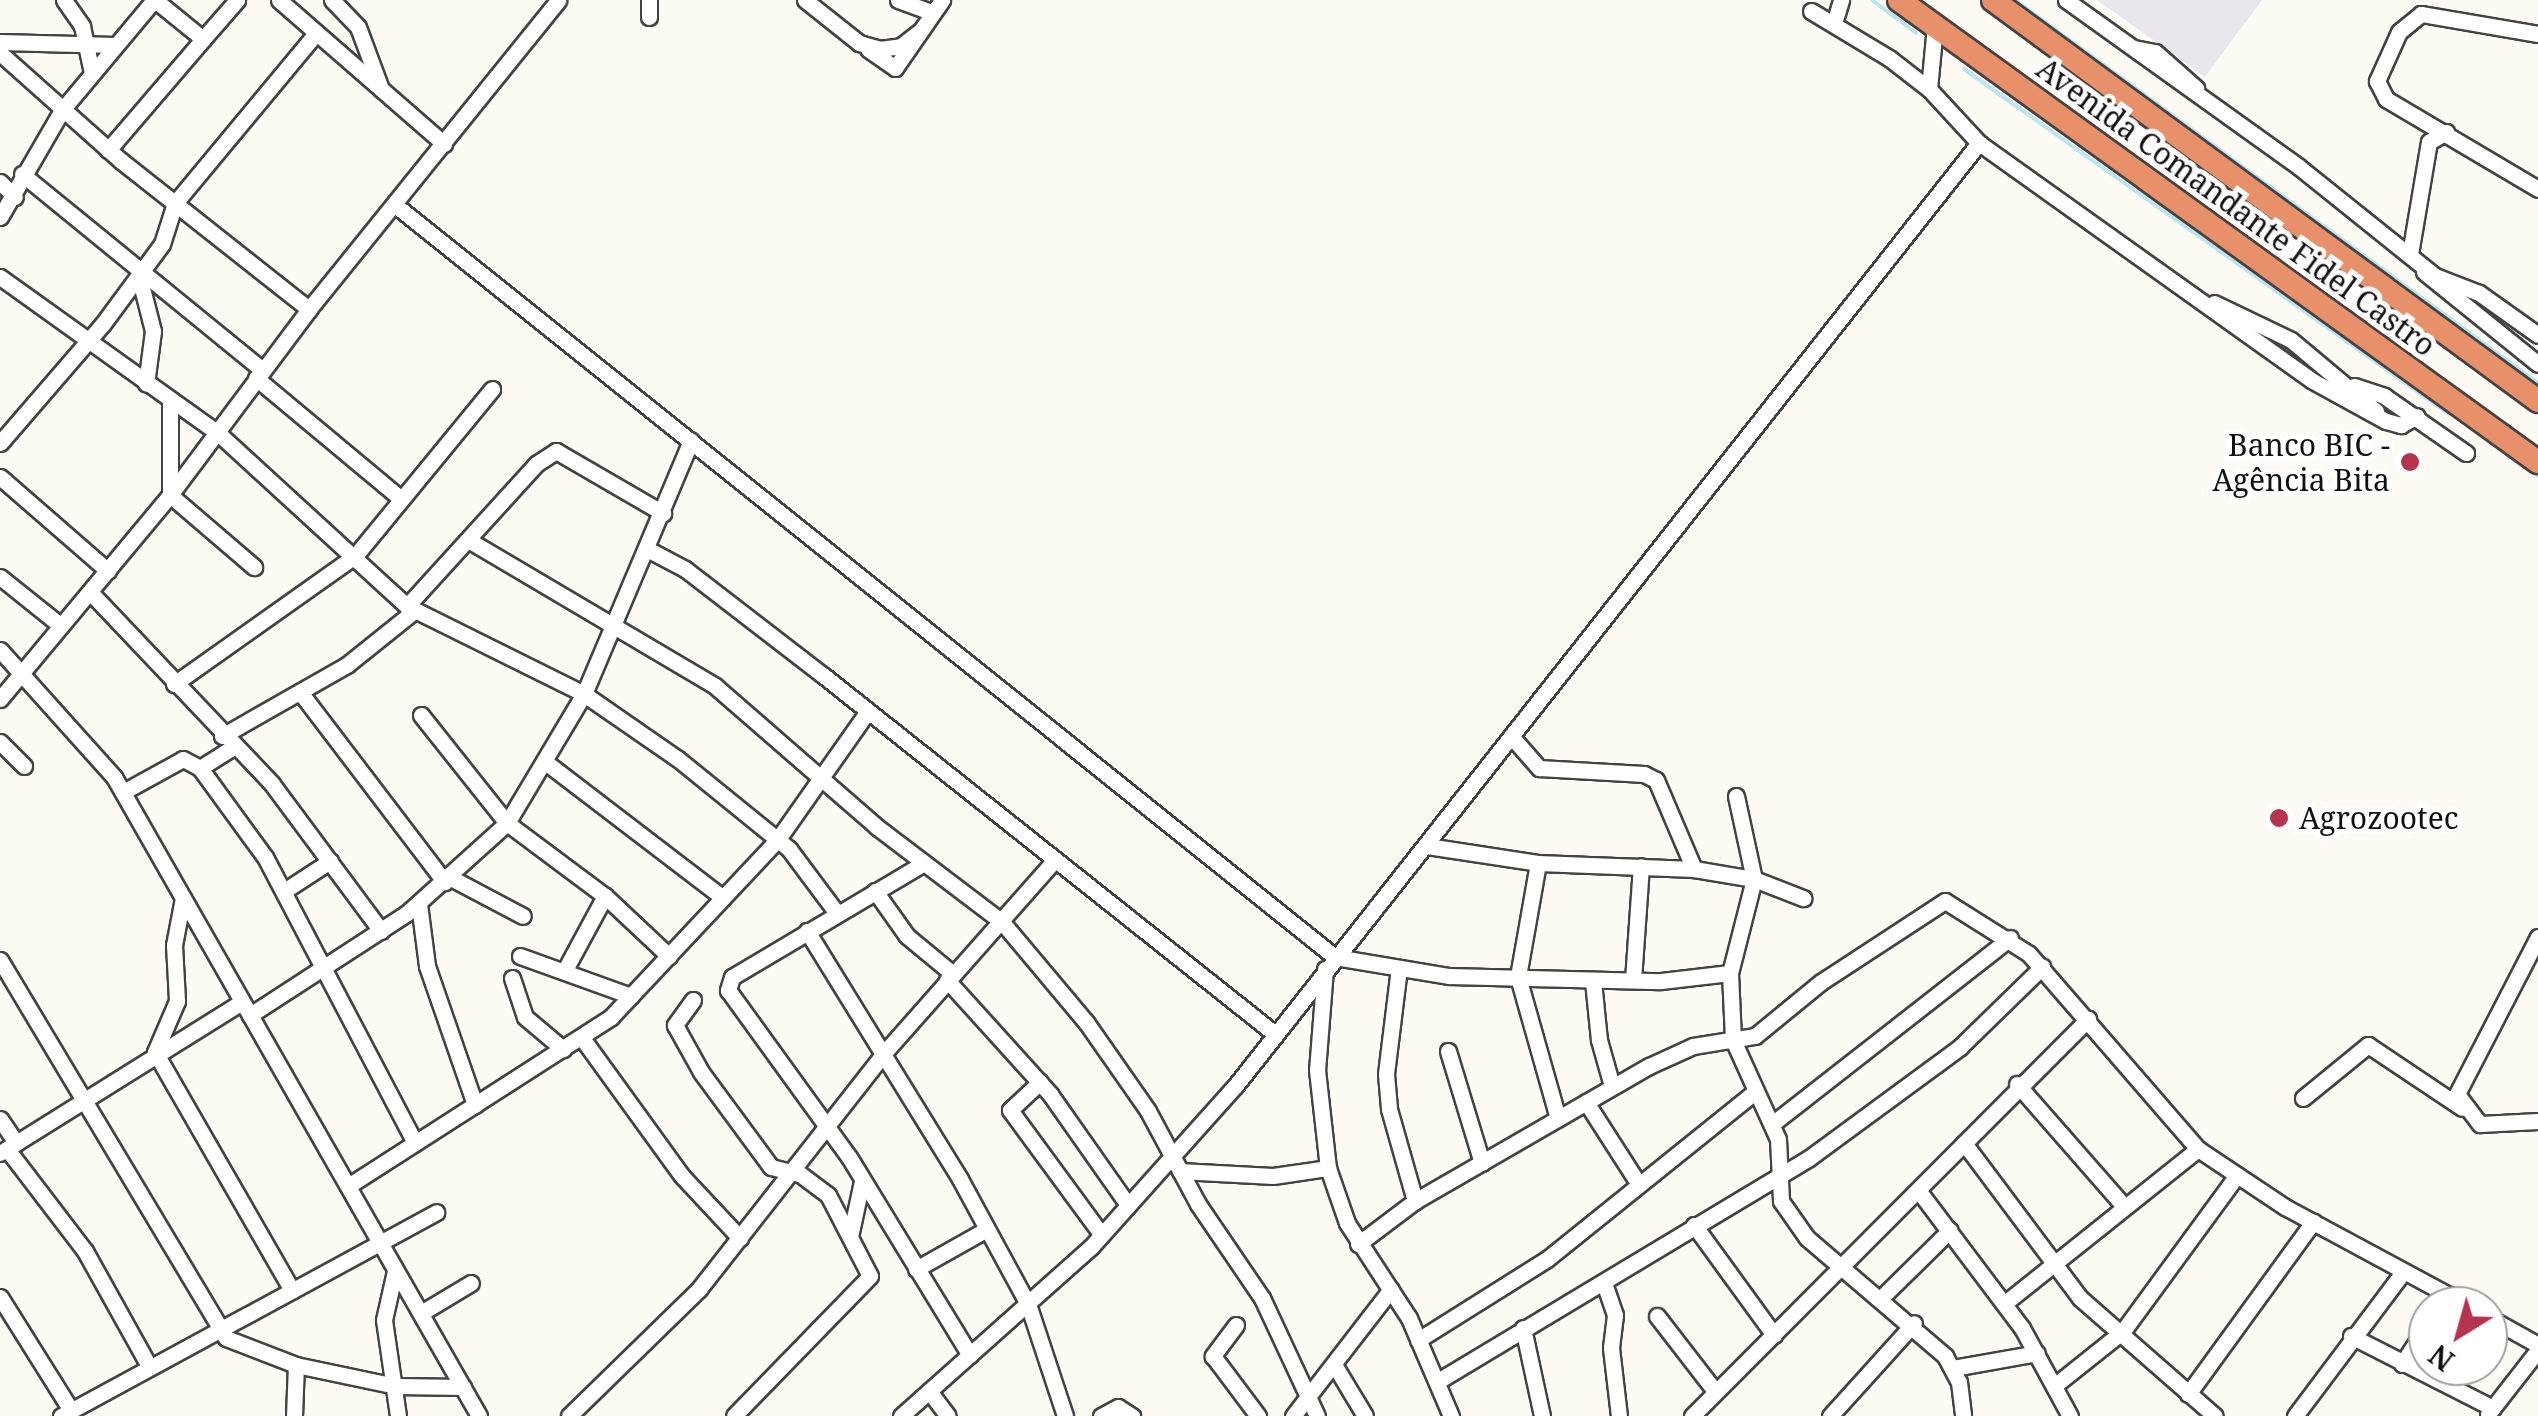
<!DOCTYPE html>
<html>
<head>
<meta charset="utf-8">
<style>
  body { margin:0 }
  #map { position:relative; width:2538px; height:1416px; overflow:hidden; background:#fefbf4; font-family:"Noto Serif",serif }
  div>[style] { position:absolute }
  [style*='--x'] { left:calc(var(--x)*1px); top:calc(var(--y)*1px); width:calc(var(--w)*1px); rotate:calc(var(--a)*1deg) }
  .industrial>* { inset:0; background:#ebe6ed }
  .stream>* { height:4px; margin:-2px; padding:0 2px; transform-origin:2px; border-radius:2px; background:#bde5f1 }
  .roads { filter:drop-shadow(2px 0 #434343) drop-shadow(-2px 0 #434343) drop-shadow(0 2px #434343) drop-shadow(0 -2px #434343) }
  .minor>* { height:15px; margin:-7.5px; padding:0 7.5px; transform-origin:7.5px; border-radius:7.5px; background:#fff }
  .highway>* { height:22px; margin:-11px; padding:0 11px; transform-origin:11px; border-radius:11px; background:#e79069 }
  .dots>* { width:28px; height:28px; translate:-50% -50%; box-sizing:border-box; border:5px solid #fff; border-radius:50% }
  span { translate:-50% -50%; white-space:nowrap; text-align:center; line-height:1.15; -webkit-text-stroke:10px #fff; paint-order:stroke }
  .street-label { font-size:30px; color:#101010 }
  .poi-label { font-size:30px; color:#101010 }
  .right { translate:-100% -50%; text-align:right }
  .left { translate:0 -50%; text-align:left }
  .north { position:absolute; left:2408px; top:1286px; width:100px; height:100px; box-sizing:border-box; background:#fff; border:2px solid #9f9f9f; border-radius:50%; rotate:217deg; font-size:28px; font-weight:700; line-height:40px; text-align:center; color:#101010 }
  .north::after { content:''; display:block; margin:auto; width:35px; height:45px; background:#b4344d; clip-path:polygon(50% 0,100% 100%,50% 72%,0 100%) }
</style>
</head>
<body>
<div id="map">
  <div class="industrial">
    <div style="clip-path:polygon(2097px 0,2262px 0,2205px 77px)"></div>
  </div>
  <div class="stream">
    <div style="--x:1872;--y:0;--w:55;--a:36.9"></div>
    <div style="--x:2015;--y:0;--w:648;--a:36.22"></div>
    <div style="--x:1964;--y:69;--w:595;--a:35.43"></div>
    <div style="--x:2507;--y:455;--w:37;--a:34"></div>
  </div>
  <div class="roads">
    <div class="minor">
      <div style="--x:64;--y:0;--w:32;--a:55"></div>
      <div style="--x:82;--y:26;--w:48;--a:78"></div>
      <div style="--x:279;--y:0;--w:219;--a:41.1"></div>
      <div style="--x:332;--y:0;--w:37;--a:46"></div>
      <div style="--x:358;--y:27;--w:66;--a:69.6"></div>
      <div style="--x:805;--y:0;--w:69;--a:38.5"></div>
      <div style="--x:859;--y:43;--w:22;--a:16"></div>
      <div style="--x:880;--y:49;--w:21;--a:-8"></div>
      <div style="--x:901;--y:46;--w:24;--a:-38"></div>
      <div style="--x:898;--y:0;--w:37;--a:20"></div>
      <div style="--x:2066;--y:0;--w:287;--a:35.6"></div>
      <div style="--x:2299;--y:167;--w:174;--a:38.7"></div>
      <div style="--x:2435;--y:276;--w:47;--a:21.1"></div>
      <div style="--x:2479;--y:293;--w:72;--a:35.4"></div>
      <div style="--x:1811;--y:11;--w:91;--a:31.1"></div>
      <div style="--x:1889;--y:58;--w:51;--a:37.8"></div>
      <div style="--x:1929;--y:89;--w:74;--a:47.2"></div>
      <div style="--x:1979;--y:143;--w:408;--a:35.5"></div>
      <div style="--x:2311;--y:380;--w:85;--a:28.7"></div>
      <div style="--x:2386;--y:421;--w:16;--a:15"></div>
      <div style="--x:2401;--y:425;--w:18;--a:-29"></div>
      <div style="--x:649;--y:17;--w:17;--a:-90"></div>
      <div style="--x:1835;--y:20;--w:21;--a:-73"></div>
      <div style="--x:2538;--y:34;--w:119;--a:-170.3"></div>
      <div style="--x:2421;--y:14;--w:28;--a:141"></div>
      <div style="--x:2399;--y:32;--w:54;--a:114.2"></div>
      <div style="--x:2377;--y:81;--w:20;--a:63"></div>
      <div style="--x:2386;--y:99;--w:177;--a:30.6"></div>
      <div style="--x:203;--y:39;--w:52;--a:-48.9"></div>
      <div style="--x:0;--y:42;--w:115;--a:1.5"></div>
      <div style="--x:2134;--y:48;--w:21;--a:11"></div>
      <div style="--x:2155;--y:52;--w:55;--a:41.3"></div>
      <div style="--x:868;--y:49;--w:33;--a:35"></div>
      <div style="--x:895;--y:68;--w:83;--a:-55.3"></div>
      <div style="--x:0;--y:53;--w:161;--a:41.7"></div>
      <div style="--x:120;--y:160;--w:241;--a:38.3"></div>
      <div style="--x:1929;--y:89;--w:63;--a:-84.6"></div>
      <div style="--x:108;--y:150;--w:146;--a:-49.4"></div>
      <div style="--x:203;--y:39;--w:62;--a:-140.9"></div>
      <div style="--x:22;--y:174;--w:310;--a:39.2"></div>
      <div style="--x:0;--y:182;--w:21;--a:45"></div>
      <div style="--x:394;--y:204;--w:1205;--a:38.67"></div>
      <div style="--x:1335;--y:957;--w:116;--a:9.5"></div>
      <div style="--x:1449;--y:976;--w:212;--a:1.4"></div>
      <div style="--x:1661;--y:981;--w:69;--a:-6.6"></div>
      <div style="--x:0;--y:217;--w:124;--a:-59.9"></div>
      <div style="--x:62;--y:110;--w:143;--a:-50.1"></div>
      <div style="--x:2410;--y:254;--w:114;--a:-80.4"></div>
      <div style="--x:2429;--y:142;--w:20;--a:-30"></div>
      <div style="--x:2424;--y:272;--w:146;--a:38.9"></div>
      <div style="--x:139;--y:276;--w:57;--a:75.7"></div>
      <div style="--x:153;--y:331;--w:53;--a:97.5"></div>
      <div style="--x:0;--y:277;--w:269;--a:35.6"></div>
      <div style="--x:219;--y:434;--w:255;--a:42.5"></div>
      <div style="--x:407;--y:606;--w:198;--a:26.4"></div>
      <div style="--x:584;--y:694;--w:114;--a:34.7"></div>
      <div style="--x:678;--y:759;--w:143;--a:39"></div>
      <div style="--x:789;--y:849;--w:79;--a:53.3"></div>
      <div style="--x:2214;--y:303;--w:85;--a:25.7"></div>
      <div style="--x:2291;--y:340;--w:111;--a:39.9"></div>
      <div style="--x:256;--y:378;--w:189;--a:39.8"></div>
      <div style="--x:2354;--y:386;--w:32;--a:18"></div>
      <div style="--x:2384;--y:396;--w:100;--a:34.8"></div>
      <div style="--x:170;--y:400;--w:95;--a:90"></div>
      <div style="--x:170;--y:495;--w:111;--a:40.6"></div>
      <div style="--x:0;--y:443;--w:156;--a:-49.2"></div>
      <div style="--x:102;--y:325;--w:101;--a:-53.5"></div>
      <div style="--x:162;--y:244;--w:43;--a:-72.4"></div>
      <div style="--x:175;--y:203;--w:221;--a:-50.3"></div>
      <div style="--x:0;--y:477;--w:143;--a:41"></div>
      <div style="--x:470;--y:541;--w:285;--a:30.6"></div>
      <div style="--x:715;--y:686;--w:215;--a:41"></div>
      <div style="--x:877;--y:827;--w:157;--a:37.2"></div>
      <div style="--x:1002;--y:922;--w:131;--a:50"></div>
      <div style="--x:1086;--y:1022;--w:108;--a:55.1"></div>
      <div style="--x:1148;--y:1111;--w:106;--a:61.7"></div>
      <div style="--x:1198;--y:1204;--w:114;--a:55.8"></div>
      <div style="--x:1262;--y:1298;--w:130;--a:65"></div>
      <div style="--x:649;--y:550;--w:41;--a:27.8"></div>
      <div style="--x:685;--y:569;--w:175;--a:37.6"></div>
      <div style="--x:824;--y:676;--w:576;--a:38.44"></div>
      <div style="--x:0;--y:577;--w:77;--a:38.7"></div>
      <div style="--x:91;--y:593;--w:263;--a:46.5"></div>
      <div style="--x:272;--y:784;--w:183;--a:53.4"></div>
      <div style="--x:407;--y:606;--w:192;--a:-47.7"></div>
      <div style="--x:536;--y:464;--w:24;--a:-33"></div>
      <div style="--x:556;--y:451;--w:124;--a:30.1"></div>
      <div style="--x:0;--y:650;--w:171;--a:48.1"></div>
      <div style="--x:114;--y:777;--w:736;--a:60.26"></div>
      <div style="--x:174;--y:684;--w:222;--a:-35.3"></div>
      <div style="--x:355;--y:556;--w:216;--a:-50.6"></div>
      <div style="--x:300;--y:692;--w:239;--a:52.7"></div>
      <div style="--x:0;--y:699;--w:266;--a:-50.2"></div>
      <div style="--x:170;--y:495;--w:232;--a:-53.2"></div>
      <div style="--x:309;--y:309;--w:397;--a:-51.1"></div>
      <div style="--x:421;--y:715;--w:138;--a:51.5"></div>
      <div style="--x:507;--y:823;--w:122;--a:36.7"></div>
      <div style="--x:605;--y:896;--w:88;--a:43.2"></div>
      <div style="--x:222;--y:736;--w:145;--a:-29.7"></div>
      <div style="--x:348;--y:664;--w:85;--a:-38.8"></div>
      <div style="--x:1511;--y:736;--w:43;--a:48.8"></div>
      <div style="--x:1539;--y:768;--w:105;--a:3.3"></div>
      <div style="--x:1644;--y:774;--w:13;--a:27"></div>
      <div style="--x:1656;--y:780;--w:97;--a:66.9"></div>
      <div style="--x:0;--y:742;--w:34;--a:45"></div>
      <div style="--x:548;--y:764;--w:220;--a:37.4"></div>
      <div style="--x:200;--y:768;--w:41;--a:-32.2"></div>
      <div style="--x:123;--y:792;--w:68;--a:-28.8"></div>
      <div style="--x:183;--y:759;--w:19;--a:28"></div>
      <div style="--x:200;--y:768;--w:110;--a:53.9"></div>
      <div style="--x:265;--y:857;--w:323;--a:62.3"></div>
      <div style="--x:1736;--y:796;--w:85;--a:77.8"></div>
      <div style="--x:1754;--y:879;--w:97;--a:104.3"></div>
      <div style="--x:1730;--y:973;--w:67;--a:87.4"></div>
      <div style="--x:1733;--y:1040;--w:109;--a:65.6"></div>
      <div style="--x:1778;--y:1139;--w:62;--a:87.2"></div>
      <div style="--x:1781;--y:1201;--w:45;--a:54.9"></div>
      <div style="--x:1807;--y:1238;--w:182;--a:40.5"></div>
      <div style="--x:1945;--y:1356;--w:30;--a:62"></div>
      <div style="--x:1959;--y:1382;--w:34;--a:83"></div>
      <div style="--x:1427;--y:846;--w:112;--a:8.7"></div>
      <div style="--x:1538;--y:863;--w:156;--a:2.2"></div>
      <div style="--x:1694;--y:869;--w:61;--a:9.5"></div>
      <div style="--x:1754;--y:879;--w:53;--a:21.2"></div>
      <div style="--x:924;--y:863;--w:223;--a:149.3"></div>
      <div style="--x:732;--y:977;--w:14;--a:107"></div>
      <div style="--x:728;--y:990;--w:206;--a:54.1"></div>
      <div style="--x:849;--y:1157;--w:232;--a:58.6"></div>
      <div style="--x:1538;--y:863;--w:116;--a:100"></div>
      <div style="--x:1518;--y:977;--w:147;--a:74.2"></div>
      <div style="--x:451;--y:878;--w:81;--a:27.8"></div>
      <div style="--x:284;--y:891;--w:55;--a:-33.1"></div>
      <div style="--x:875;--y:891;--w:55;--a:54.6"></div>
      <div style="--x:907;--y:936;--w:60;--a:39.6"></div>
      <div style="--x:183;--y:898;--w:48;--a:100.8"></div>
      <div style="--x:174;--y:945;--w:56;--a:86.9"></div>
      <div style="--x:177;--y:1001;--w:56;--a:113.3"></div>
      <div style="--x:155;--y:1052;--w:275;--a:60.1"></div>
      <div style="--x:419;--y:904;--w:63;--a:82.6"></div>
      <div style="--x:427;--y:966;--w:147;--a:70.9"></div>
      <div style="--x:807;--y:931;--w:291;--a:58.3"></div>
      <div style="--x:960;--y:1179;--w:142;--a:61.5"></div>
      <div style="--x:1028;--y:1304;--w:118;--a:71.7"></div>
      <div style="--x:2538;--y:937;--w:177;--a:117.3"></div>
      <div style="--x:2457;--y:1094;--w:38;--a:53"></div>
      <div style="--x:2480;--y:1124;--w:58;--a:-3"></div>
      <div style="--x:520;--y:956;--w:118;--a:19.8"></div>
      <div style="--x:0;--y:960;--w:440;--a:59.1"></div>
      <div style="--x:226;--y:1338;--w:75;--a:21.1"></div>
      <div style="--x:296;--y:1365;--w:102;--a:11.9"></div>
      <div style="--x:396;--y:1386;--w:67;--a:0.9"></div>
      <div style="--x:566;--y:968;--w:82;--a:-61.6"></div>
      <div style="--x:1399;--y:968;--w:107;--a:97"></div>
      <div style="--x:1386;--y:1074;--w:35;--a:85"></div>
      <div style="--x:1389;--y:1109;--w:96;--a:74.2"></div>
      <div style="--x:1325;--y:969;--w:101;--a:94.5"></div>
      <div style="--x:1317;--y:1070;--w:99;--a:83.6"></div>
      <div style="--x:1328;--y:1168;--w:58;--a:70.9"></div>
      <div style="--x:1347;--y:1223;--w:113;--a:56.9"></div>
      <div style="--x:1409;--y:1318;--w:107;--a:66.8"></div>
      <div style="--x:512;--y:978;--w:41;--a:71.6"></div>
      <div style="--x:525;--y:1017;--w:50;--a:40.1"></div>
      <div style="--x:947;--y:980;--w:154;--a:47.9"></div>
      <div style="--x:1050;--y:1094;--w:136;--a:54.9"></div>
      <div style="--x:1633;--y:980;--w:114;--a:-86"></div>
      <div style="--x:1593;--y:981;--w:59;--a:84.2"></div>
      <div style="--x:1599;--y:1040;--w:48;--a:74.2"></div>
      <div style="--x:693;--y:1000;--w:31;--a:126"></div>
      <div style="--x:675;--y:1025;--w:54;--a:61"></div>
      <div style="--x:701;--y:1072;--w:118;--a:53.6"></div>
      <div style="--x:771;--y:1167;--w:30;--a:14"></div>
      <div style="--x:800;--y:1174;--w:35;--a:37"></div>
      <div style="--x:828;--y:1195;--w:91;--a:62.6"></div>
      <div style="--x:870;--y:1276;--w:195;--a:134.2"></div>
      <div style="--x:250;--y:1015;--w:187;--a:-33"></div>
      <div style="--x:407;--y:913;--w:135;--a:-42"></div>
      <div style="--x:507;--y:823;--w:150;--a:-59.2"></div>
      <div style="--x:584;--y:694;--w:275;--a:-67.1"></div>
      <div style="--x:582;--y:1038;--w:170;--a:54.1"></div>
      <div style="--x:682;--y:1176;--w:85;--a:46.9"></div>
      <div style="--x:1448;--y:1051;--w:117;--a:73.1"></div>
      <div style="--x:1040;--y:1082;--w:41;--a:137"></div>
      <div style="--x:1010;--y:1110;--w:154;--a:53.7"></div>
      <div style="--x:2017;--y:1084;--w:159;--a:48.8"></div>
      <div style="--x:2303;--y:1098;--w:84;--a:-39.2"></div>
      <div style="--x:2368;--y:1045;--w:113;--a:33.8"></div>
      <div style="--x:1586;--y:1102;--w:96;--a:57.3"></div>
      <div style="--x:0;--y:1119;--w:29;--a:56"></div>
      <div style="--x:1772;--y:1124;--w:302;--a:-38"></div>
      <div style="--x:1964;--y:1143;--w:194;--a:53.2"></div>
      <div style="--x:2080;--y:1298;--w:179;--a:41.2"></div>
      <div style="--x:7;--y:1149;--w:128;--a:52.6"></div>
      <div style="--x:85;--y:1251;--w:132;--a:60.9"></div>
      <div style="--x:0;--y:1153;--w:285;--a:-32"></div>
      <div style="--x:1180;--y:1171;--w:93;--a:3.1"></div>
      <div style="--x:1273;--y:1176;--w:56;--a:-8.3"></div>
      <div style="--x:348;--y:1186;--w:313;--a:-32.7"></div>
      <div style="--x:611;--y:1017;--w:244;--a:-46.8"></div>
      <div style="--x:778;--y:839;--w:156;--a:-54.9"></div>
      <div style="--x:1918;--y:1190;--w:173;--a:53"></div>
      <div style="--x:2022;--y:1328;--w:100;--a:61.4"></div>
      <div style="--x:1694;--y:1225;--w:136;--a:54"></div>
      <div style="--x:850;--y:1237;--w:57;--a:-77.9"></div>
      <div style="--x:1358;--y:1244;--w:71;--a:-37"></div>
      <div style="--x:1415;--y:1201;--w:270;--a:-30"></div>
      <div style="--x:1649;--y:1066;--w:48;--a:-24.4"></div>
      <div style="--x:1693;--y:1046;--w:63;--a:-9.2"></div>
      <div style="--x:1755;--y:1036;--w:85;--a:-39.3"></div>
      <div style="--x:1821;--y:982;--w:148;--a:-33.2"></div>
      <div style="--x:1945;--y:901;--w:99;--a:32.2"></div>
      <div style="--x:2029;--y:954;--w:258;--a:49.1"></div>
      <div style="--x:2198;--y:1149;--w:105;--a:33.7"></div>
      <div style="--x:2285;--y:1207;--w:209;--a:28.3"></div>
      <div style="--x:916;--y:1269;--w:81;--a:-29.4"></div>
      <div style="--x:395;--y:1271;--w:50;--a:102.7"></div>
      <div style="--x:384;--y:1320;--w:97;--a:81.7"></div>
      <div style="--x:1604;--y:1283;--w:34;--a:71"></div>
      <div style="--x:1615;--y:1315;--w:33;--a:97"></div>
      <div style="--x:1611;--y:1348;--w:68;--a:83.3"></div>
      <div style="--x:0;--y:1297;--w:133;--a:57.9"></div>
      <div style="--x:1882;--y:1297;--w:95;--a:-44.6"></div>
      <div style="--x:2005;--y:1303;--w:247;--a:-38.6"></div>
      <div style="--x:421;--y:1313;--w:58;--a:-31"></div>
      <div style="--x:1657;--y:1316;--w:95;--a:52.3"></div>
      <div style="--x:2488;--y:1317;--w:57;--a:29.2"></div>
      <div style="--x:1236;--y:1325;--w:39;--a:127"></div>
      <div style="--x:1213;--y:1356;--w:75;--a:53.1"></div>
      <div style="--x:1523;--y:1328;--w:90;--a:77.8"></div>
      <div style="--x:2351;--y:1336;--w:159;--a:26.9"></div>
      <div style="--x:1418;--y:1340;--w:152;--a:-32.1"></div>
      <div style="--x:1547;--y:1259;--w:267;--a:-38.8"></div>
      <div style="--x:2402;--y:1364;--w:48;--a:-57"></div>
      <div style="--x:1335;--y:1366;--w:58;--a:59"></div>
      <div style="--x:1953;--y:1368;--w:85;--a:-10.1"></div>
      <div style="--x:1438;--y:1381;--w:433;--a:-31"></div>
      <div style="--x:1809;--y:1158;--w:187;--a:-36.3"></div>
      <div style="--x:1960;--y:1047;--w:115;--a:-44.3"></div>
      <div style="--x:2054;--y:1386;--w:88;--a:-38.6"></div>
      <div style="--x:2123;--y:1331;--w:193;--a:-53.8"></div>
      <div style="--x:929;--y:1391;--w:31;--a:53"></div>
      <div style="--x:2188;--y:1394;--w:213;--a:-54"></div>
      <div style="--x:2488;--y:1414;--w:81;--a:-52"></div>
      <div style="--x:61;--y:1416;--w:427;--a:-28.5"></div>
      <div style="--x:294;--y:1416;--w:51;--a:-87.8"></div>
      <div style="--x:569;--y:1416;--w:182;--a:-44.3"></div>
      <div style="--x:699;--y:1289;--w:300;--a:-51.9"></div>
      <div style="--x:884;--y:1053;--w:255;--a:-48.5"></div>
      <div style="--x:901;--y:1416;--w:254;--a:-41.7"></div>
      <div style="--x:1091;--y:1247;--w:217;--a:-48.2"></div>
      <div style="--x:1236;--y:1085;--w:1200;--a:-51.74"></div>
      <div style="--x:1101;--y:1416;--w:19;--a:-28"></div>
      <div style="--x:1118;--y:1407;--w:17;--a:33"></div>
      <div style="--x:1293;--y:1416;--w:160;--a:-52.3"></div>
      <div style="--x:1692;--y:1416;--w:561;--a:-45.07"></div>
      <div style="--x:1830;--y:1416;--w:125;--a:-47.9"></div>
      <div style="--x:2295;--y:1416;--w:181;--a:-53.1"></div>
    </div>
    <div class="highway">
      <div style="--x:1899;--y:0;--w:789;--a:35.87"></div>
      <div style="--x:1993;--y:0;--w:677;--a:36.34"></div>
    </div>
  </div>
  <div class="dots">
    <div style="left:2410px;top:462px;background:#b4344d"></div>
    <div style="left:2279px;top:818px;background:#b4344d"></div>
  </div>
  <div class="street-label">
    <span style="left:2236px;top:207px;rotate:36deg">Avenida Comandante Fidel Castro</span>
  </div>
  <div class="poi-label">
    <span class="right" style="left:2390px;top:462px">Banco BIC -<br>Agência Bita</span>
    <span class="left" style="left:2299px;top:818px">Agrozootec</span>
  </div>
  <div class="north">N</div>
</div>
</body>
</html>
